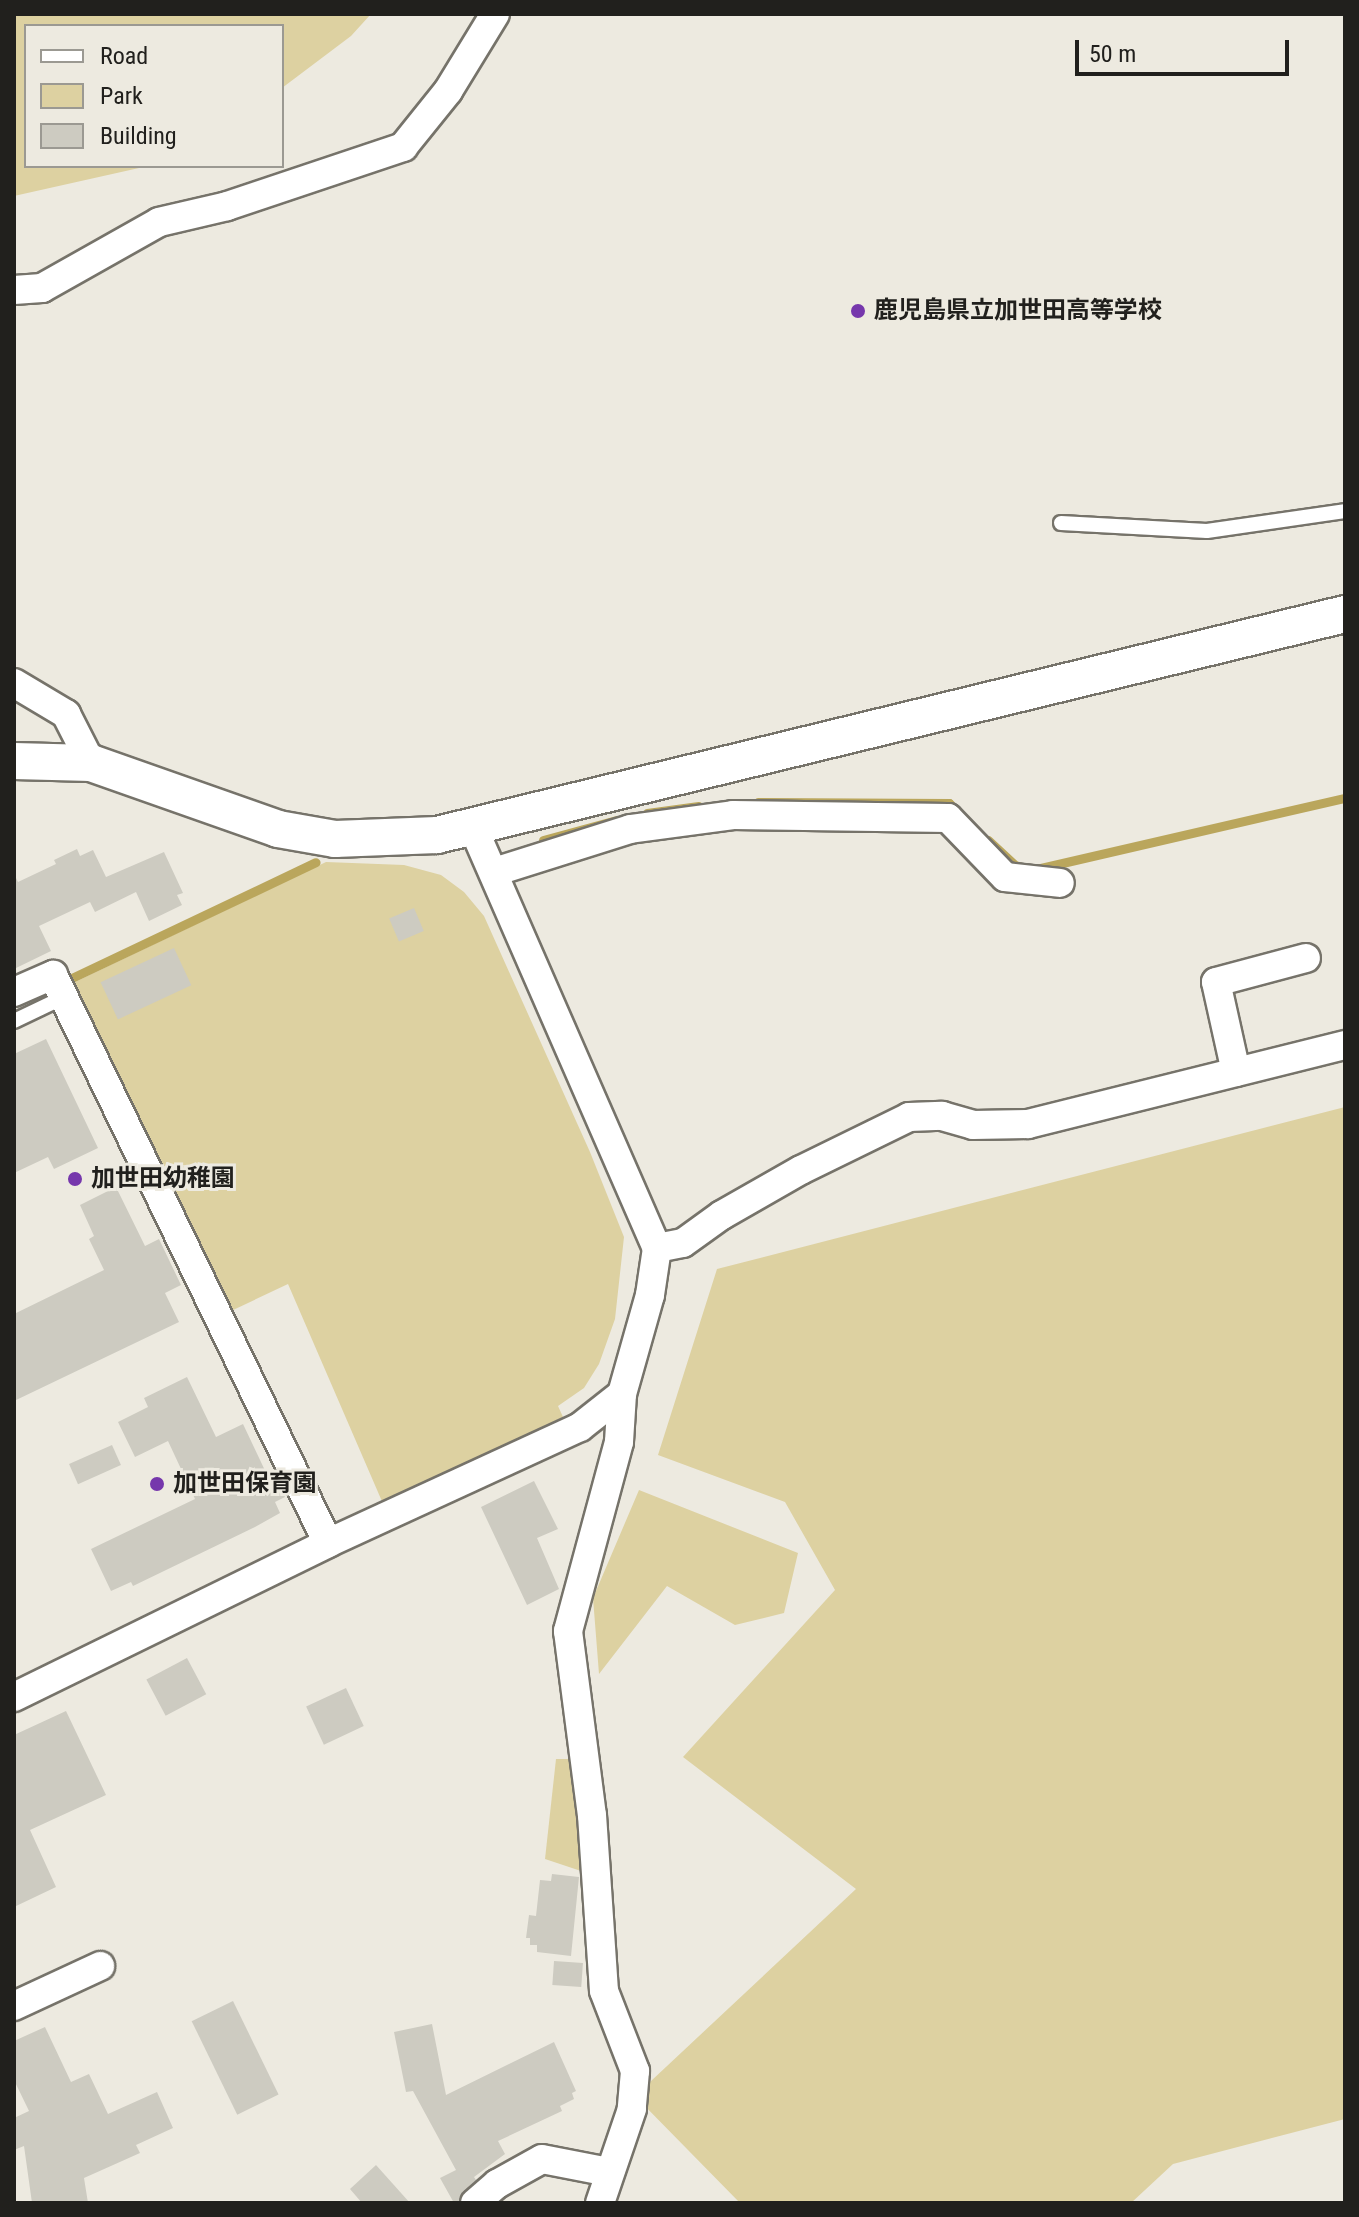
<!DOCTYPE html>
<html>
<head>
<meta charset="utf-8">
<style>
  body { margin:0 }
  #map { position:relative; width:1359px; height:2217px; overflow:hidden; background:#edeae0; font-family:"Roboto Condensed","Noto Sans JP",sans-serif }
  div>[style] { position:absolute }
  [style*='--x'] { left:calc(var(--x)*1px); top:calc(var(--y)*1px); width:calc(var(--w)*1px); rotate:calc(var(--a)*1deg) }
  .green>* { inset:0; background:#ddd1a1 }
  .stream>* { height:9px; margin:-4.5px; padding:0 4.5px; transform-origin:4.5px; border-radius:4.5px; background:#baa65c }
  .building>* { inset:0; background:#cdcbc1; transform-origin:0 0 }
  .roads { filter:drop-shadow(2px 0 #76736a) drop-shadow(-2px 0 #76736a) drop-shadow(0 2px #76736a) drop-shadow(0 -2px #76736a) }
  .service>* { height:14px; margin:-7px; padding:0 7px; transform-origin:7px; border-radius:7px; background:#fff }
  .minor>* { height:28px; margin:-14px; padding:0 14px; transform-origin:14px; border-radius:14px; background:#fff }
  .tertiary>* { height:36px; margin:-18px; padding:0 18px; transform-origin:18px; border-radius:18px; background:#fff }
  .dots>* { width:22px; height:22px; translate:-50% -50%; box-sizing:border-box; border:4px solid #edeae0; border-radius:50% }
  span { translate:-50% -50%; white-space:nowrap; text-align:center; line-height:1.15; -webkit-text-stroke:6px #edeae0; paint-order:stroke }
  .poi-label { font-size:24px; color:#21201d; font-weight:700 }
  .left { translate:0 -50%; text-align:left }
  .frame { position:absolute; inset:0; border:16px solid #21201d; pointer-events:none }
  .legend { position:absolute; left:24px; top:24px; width:260px; height:144px; box-sizing:border-box; background:#edeae0; border:2px solid #9b9992; margin:0; padding:10px 14px; list-style:none; font-size:24px; color:#21201d }
  .legend li { display:flex; align-items:center; gap:16px; height:40px }
  .legend b { width:40px; border:2px solid #9b9992 }
  .scale { position:absolute; left:1075px; top:40px; width:214px; height:36px; box-sizing:border-box; border:4px solid #21201d; border-top:0; padding-left:10px; font-size:24px; line-height:28px; white-space:nowrap; color:#21201d; -webkit-text-stroke:6px #edeae0; paint-order:stroke }
</style>
</head>
<body>
<div id="map">
  <div class="green">
    <div style="clip-path:polygon(14px 14px,371px 14px,351px 36px,282px 88px,282px 26px,26px 26px,26px 166px,148px 166px,14px 196px)"></div>
    <div style="clip-path:polygon(326px 862px,404px 865px,441px 875px,464px 892px,484px 916px,590px 1152px,624px 1237px,615px 1319px,599px 1364px,584px 1388px,558px 1406px,563px 1417px,384px 1506px,288px 1284px,231px 1311px,73px 983px)"></div>
    <div style="clip-path:polygon(1345px 1107px,1345px 2119px,1173px 2164px,1131px 2203px,740px 2203px,635px 2096px,856px 1889px,683px 1757px,835px 1590px,785px 1502px,658px 1455px,717px 1269px)"></div>
    <div style="clip-path:polygon(639px 1490px,798px 1553px,784px 1613px,735px 1625px,667px 1586px,599px 1674px,593px 1598px)"></div>
    <div style="clip-path:polygon(556px 1759px,572px 1759px,581px 1871px,545px 1859px)"></div>
  </div>
  <div class="stream">
    <div style="--x:758;--y:802;--w:191;--a:0.3"></div>
    <div style="--x:949;--y:803;--w:10;--a:45"></div>
    <div style="--x:647;--y:813;--w:52;--a:-7.7"></div>
    <div style="--x:543;--y:840;--w:77;--a:-15.1"></div>
    <div style="--x:988;--y:840;--w:37;--a:43"></div>
    <div style="--x:1015;--y:865;--w:18;--a:16"></div>
    <div style="--x:1032;--y:870;--w:321;--a:-13"></div>
    <div style="--x:59;--y:984;--w:284;--a:-25.4"></div>
  </div>
  <div class="building">
    <div style="clip-path:polygon(77px 849px,80px 856px,93px 850px,106px 877px,164px 852px,183px 893px,177px 895px,182px 905px,149px 921px,136px 892px,95px 912px,90px 902px,39px 926px,51px 951px,14px 969px,14px 874px,18px 882px,56px 864px,54px 860px)"></div>
    <div style="left:414px;top:908px;width:25px;height:27px;rotate:67deg"></div>
    <div style="left:174px;top:948px;width:41px;height:81px;rotate:65deg"></div>
    <div style="clip-path:polygon(46px 1039px,98px 1148px,54px 1169px,48px 1157px,14px 1173px,14px 1054px)"></div>
    <div style="clip-path:polygon(116px 1187px,145px 1246px,159px 1239px,181px 1285px,165px 1293px,179px 1322px,14px 1401px,14px 1314px,104px 1270px,89px 1239px,94px 1236px,80px 1205px)"></div>
    <div style="clip-path:polygon(187px 1377px,216px 1437px,243px 1424px,269px 1479px,275px 1476px,285px 1497px,275px 1502px,280px 1513px,255px 1527px,133px 1586px,131px 1582px,111px 1591px,91px 1549px,195px 1499px,168px 1441px,135px 1457px,118px 1422px,148px 1407px,144px 1398px)"></div>
    <div style="left:112px;top:1445px;width:22px;height:47px;rotate:66deg"></div>
    <div style="clip-path:polygon(534px 1481px,558px 1529px,537px 1538px,559px 1589px,527px 1605px,481px 1507px)"></div>
    <div style="left:187px;top:1658px;width:41px;height:46px;rotate:62deg"></div>
    <div style="left:346px;top:1688px;width:42px;height:44px;rotate:65deg"></div>
    <div style="clip-path:polygon(66px 1711px,106px 1795px,30px 1830px,56px 1887px,14px 1907px,14px 1735px)"></div>
    <div style="clip-path:polygon(552px 1874px,579px 1877px,571px 1956px,537px 1952px,537px 1945px,530px 1945px,530px 1938px,526px 1938px,529px 1915px,536px 1916px,540px 1880px,551px 1881px)"></div>
    <div style="left:554px;top:1961px;width:29px;height:24px;rotate:4deg"></div>
    <div style="left:233px;top:2001px;width:104px;height:46px;rotate:64deg"></div>
    <div style="clip-path:polygon(432px 2024px,446px 2095px,554px 2042px,576px 2091px,572px 2093px,574px 2099px,560px 2106px,562px 2111px,498px 2141px,505px 2154px,474px 2177px,476px 2180px,463px 2191px,458px 2203px,454px 2203px,440px 2178px,456px 2170px,413px 2091px,406px 2092px,394px 2032px)"></div>
    <div style="clip-path:polygon(45px 2027px,71px 2082px,89px 2074px,108px 2114px,157px 2092px,173px 2128px,136px 2145px,140px 2153px,84px 2178px,88px 2203px,32px 2203px,24px 2146px,14px 2150px,14px 2118px,29px 2111px,14px 2080px,14px 2041px)"></div>
    <div style="clip-path:polygon(376px 2165px,410px 2203px,362px 2203px,350px 2189px)"></div>
  </div>
  <div class="roads">
    <div class="service">
      <div style="--x:1061;--y:523;--w:146;--a:3.1"></div>
      <div style="--x:1207;--y:531;--w:139;--a:-8.2"></div>
      <div style="--x:14;--y:1021;--w:55;--a:-25.6"></div>
    </div>
    <div class="minor">
      <div style="--x:14;--y:290;--w:28;--a:-4"></div>
      <div style="--x:42;--y:288;--w:134;--a:-29.4"></div>
      <div style="--x:159;--y:222;--w:70;--a:-13.2"></div>
      <div style="--x:227;--y:206;--w:186;--a:-18.5"></div>
      <div style="--x:403;--y:147;--w:72;--a:-51.2"></div>
      <div style="--x:448;--y:91;--w:90;--a:-58.6"></div>
      <div style="--x:14;--y:683;--w:61;--a:30.8"></div>
      <div style="--x:66;--y:714;--w:55;--a:63"></div>
      <div style="--x:472;--y:825;--w:462;--a:66.4"></div>
      <div style="--x:657;--y:1248;--w:48;--a:98.5"></div>
      <div style="--x:650;--y:1295;--w:103;--a:105.8"></div>
      <div style="--x:622;--y:1394;--w:48;--a:93.6"></div>
      <div style="--x:619;--y:1442;--w:196;--a:105.1"></div>
      <div style="--x:568;--y:1631;--w:186;--a:82.6"></div>
      <div style="--x:592;--y:1815;--w:176;--a:86.1"></div>
      <div style="--x:604;--y:1991;--w:86;--a:68.8"></div>
      <div style="--x:635;--y:2071;--w:38;--a:95"></div>
      <div style="--x:632;--y:2109;--w:99;--a:108.8"></div>
      <div style="--x:494;--y:872;--w:143;--a:-17.5"></div>
      <div style="--x:630;--y:829;--w:104;--a:-7.7"></div>
      <div style="--x:733;--y:815;--w:215;--a:0.8"></div>
      <div style="--x:948;--y:818;--w:82;--a:46"></div>
      <div style="--x:1005;--y:877;--w:55;--a:6.2"></div>
      <div style="--x:14;--y:992;--w:43;--a:-23.6"></div>
      <div style="--x:53;--y:975;--w:631;--a:64.17"></div>
      <div style="--x:1236;--y:1072;--w:92;--a:-102.5"></div>
      <div style="--x:1216;--y:982;--w:93;--a:-14.9"></div>
      <div style="--x:657;--y:1248;--w:26;--a:-11"></div>
      <div style="--x:683;--y:1243;--w:48;--a:-35.7"></div>
      <div style="--x:722;--y:1215;--w:91;--a:-29.7"></div>
      <div style="--x:801;--y:1170;--w:120;--a:-26.1"></div>
      <div style="--x:909;--y:1117;--w:33;--a:-2"></div>
      <div style="--x:942;--y:1116;--w:32;--a:16"></div>
      <div style="--x:973;--y:1125;--w:55;--a:-1"></div>
      <div style="--x:1028;--y:1124;--w:327;--a:-14"></div>
      <div style="--x:14;--y:1697;--w:350;--a:-26.1"></div>
      <div style="--x:328;--y:1543;--w:277;--a:-24.7"></div>
      <div style="--x:580;--y:1427;--w:53;--a:-38.2"></div>
      <div style="--x:14;--y:2006;--w:95;--a:-24.9"></div>
      <div style="--x:475;--y:2203;--w:29;--a:-41"></div>
      <div style="--x:497;--y:2184;--w:51;--a:-29.1"></div>
      <div style="--x:542;--y:2159;--w:68;--a:11"></div>
    </div>
    <div class="tertiary">
      <div style="--x:14;--y:761;--w:77;--a:1.5"></div>
      <div style="--x:91;--y:763;--w:198;--a:19.4"></div>
      <div style="--x:278;--y:829;--w:58;--a:10"></div>
      <div style="--x:335;--y:839;--w:102;--a:-2.2"></div>
      <div style="--x:437;--y:835;--w:935;--a:-13.68"></div>
    </div>
  </div>
  <div class="dots">
    <div style="left:858px;top:311px;background:#7637ac"></div>
    <div style="left:75px;top:1179px;background:#7637ac"></div>
    <div style="left:157px;top:1484px;background:#7637ac"></div>
  </div>
  <div class="poi-label">
    <span class="left" style="left:874px;top:311px">鹿児島県立加世田高等学校</span>
    <span class="left" style="left:91px;top:1179px">加世田幼稚園</span>
    <span class="left" style="left:173px;top:1484px">加世田保育園</span>
  </div>
  <div class="frame"></div>
  <ul class="legend">
  <li><b style="height:10px;background:#fff"></b>Road</li>
  <li><b style="height:22px;background:#ddd1a1"></b>Park</li>
  <li><b style="height:22px;background:#cdcbc1"></b>Building</li>
  </ul>
  <div class="scale">50 m</div>
</div>
</body>
</html>
